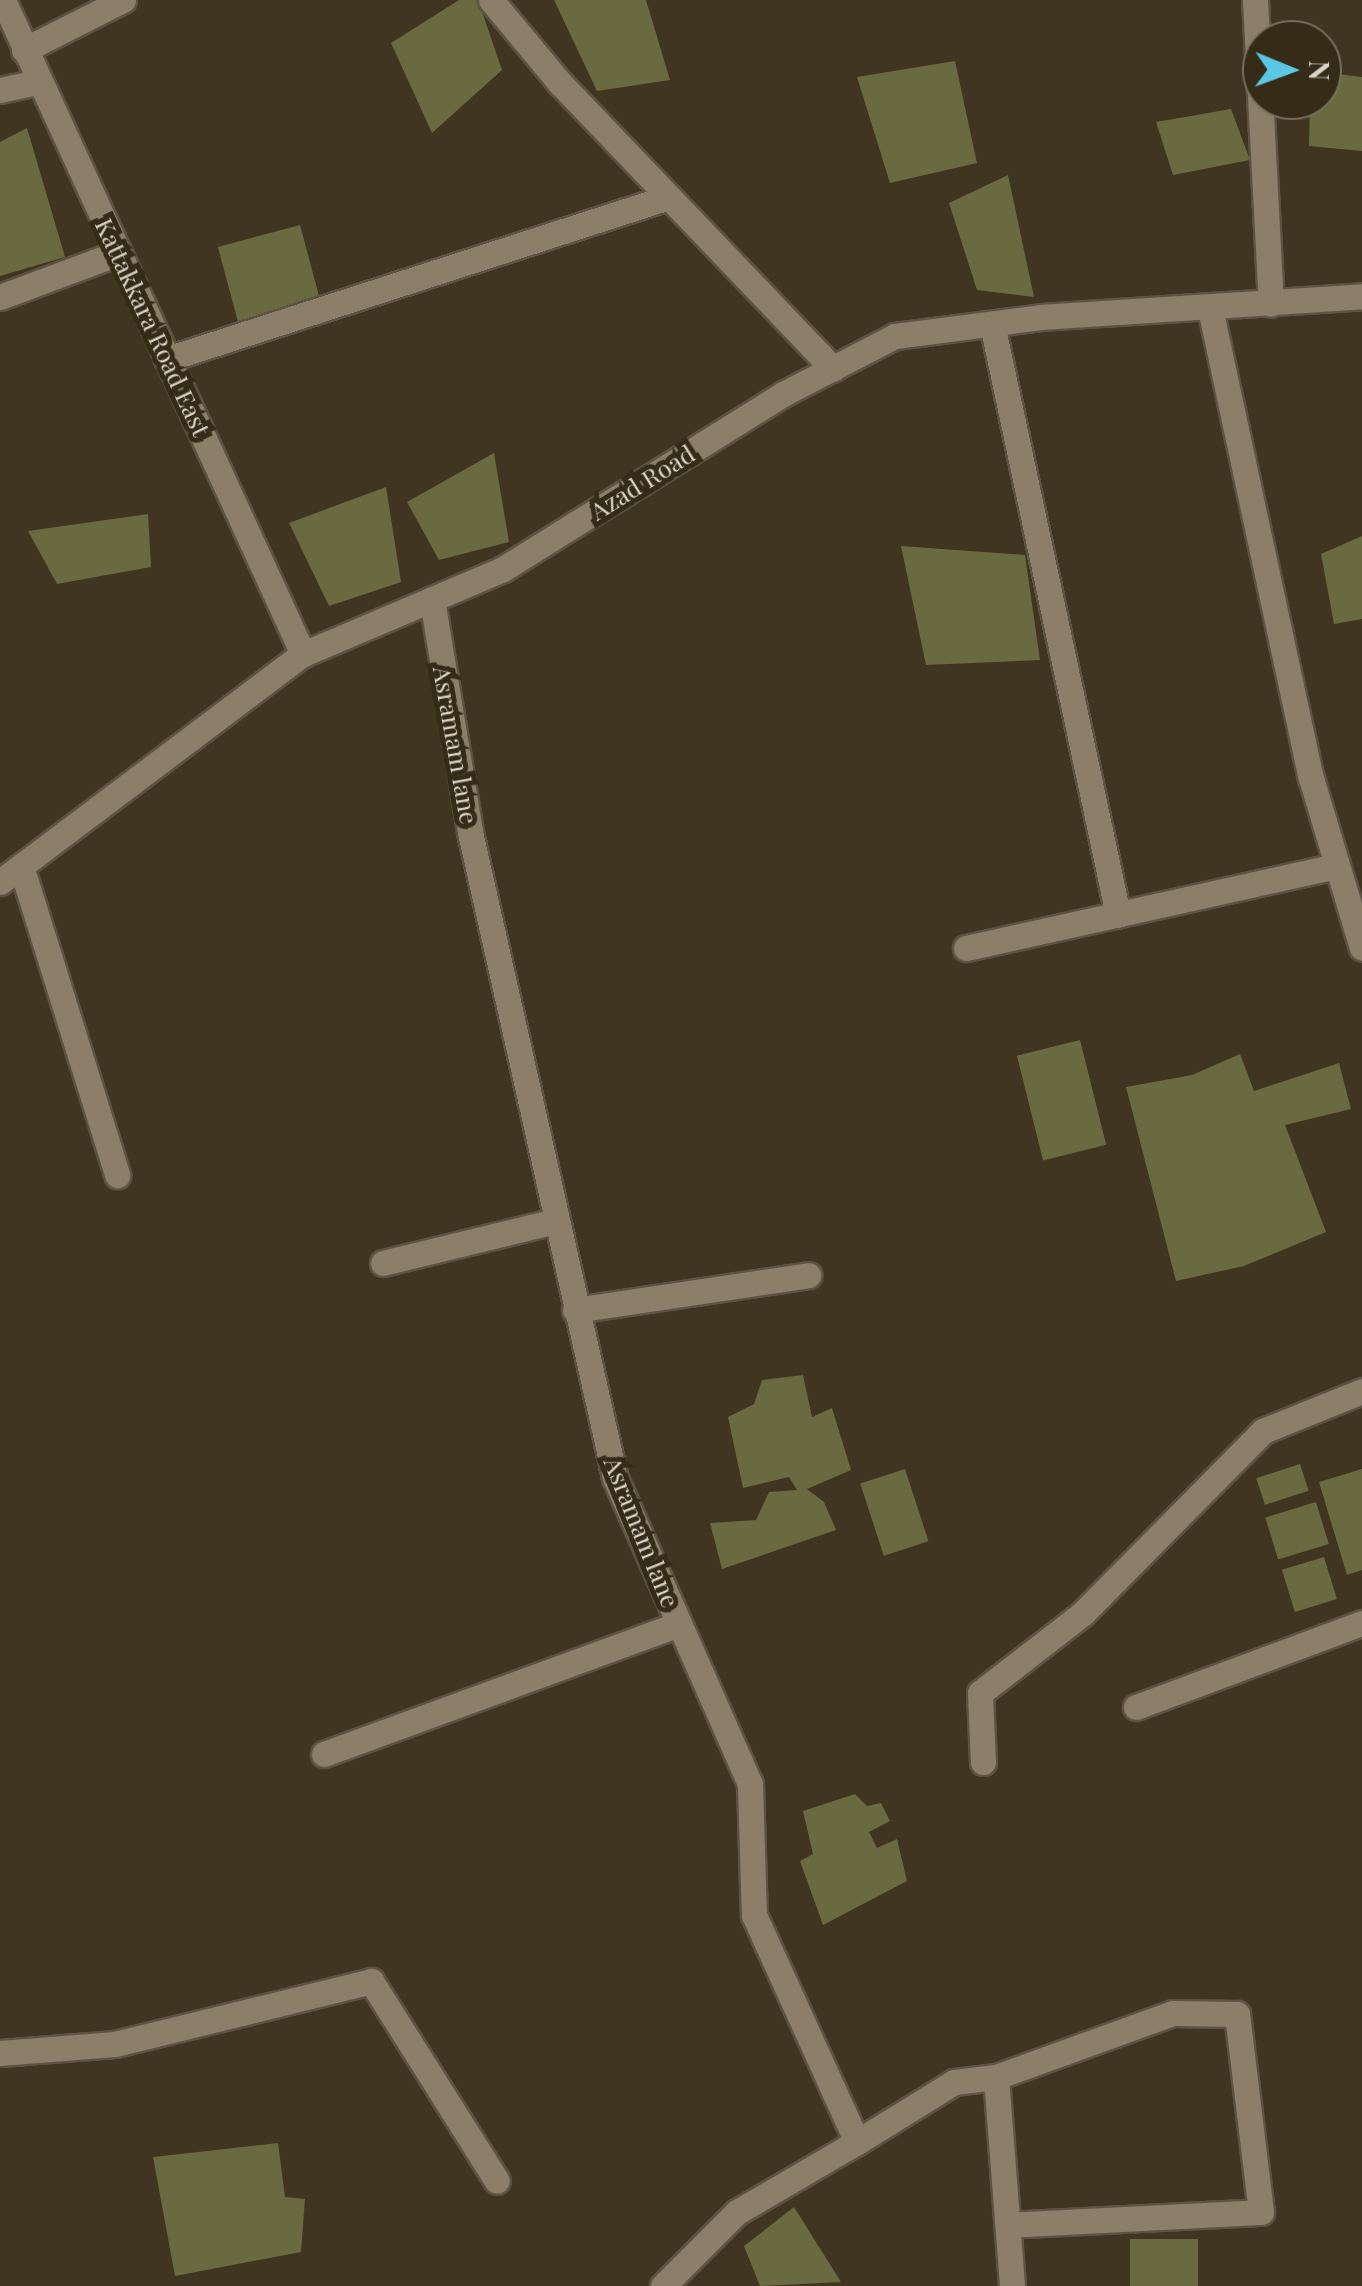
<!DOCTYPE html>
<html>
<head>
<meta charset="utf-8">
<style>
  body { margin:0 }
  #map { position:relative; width:1362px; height:2286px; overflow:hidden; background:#403521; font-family:"Playfair Display",serif }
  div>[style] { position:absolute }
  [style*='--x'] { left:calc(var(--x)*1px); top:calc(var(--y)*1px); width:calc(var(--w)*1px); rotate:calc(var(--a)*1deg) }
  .building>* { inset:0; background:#696a3f; transform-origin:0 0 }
  .roads { filter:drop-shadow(2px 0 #5c5342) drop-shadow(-2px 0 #5c5342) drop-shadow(0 2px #5c5342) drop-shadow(0 -2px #5c5342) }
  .street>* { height:25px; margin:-12.5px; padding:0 12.5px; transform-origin:12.5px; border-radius:12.5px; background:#8b7f69 }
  span { translate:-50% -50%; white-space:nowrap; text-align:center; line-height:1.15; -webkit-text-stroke:10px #352b17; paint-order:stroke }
  .street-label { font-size:25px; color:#dbd4c8 }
  .north { position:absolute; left:1242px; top:20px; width:100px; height:100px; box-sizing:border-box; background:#352b17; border:2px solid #776f5e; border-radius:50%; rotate:91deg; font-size:28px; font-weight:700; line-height:40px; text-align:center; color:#dbd4c8 }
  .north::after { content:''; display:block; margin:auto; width:35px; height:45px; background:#5ac8e5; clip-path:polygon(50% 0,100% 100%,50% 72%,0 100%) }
</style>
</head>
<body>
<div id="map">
  <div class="building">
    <div style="clip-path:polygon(459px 0,478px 0,502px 70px,432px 133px,391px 43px)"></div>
    <div style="clip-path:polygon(554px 0,646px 0,670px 80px,597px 91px)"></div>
    <div style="clip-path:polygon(955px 61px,977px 163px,890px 183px,857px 77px)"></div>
    <div style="clip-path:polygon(1322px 72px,1362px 77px,1362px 151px,1309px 146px,1310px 100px,1322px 100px)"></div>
    <div style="clip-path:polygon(1231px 109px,1250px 160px,1173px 175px,1156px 122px)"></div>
    <div style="clip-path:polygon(27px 128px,65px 257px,0 276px,0 142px)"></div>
    <div style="clip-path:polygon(1008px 175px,1034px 297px,977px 290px,949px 203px)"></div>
    <div style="left:300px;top:225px;width:80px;height:85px;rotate:75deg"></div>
    <div style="clip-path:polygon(494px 453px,509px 542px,439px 560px,407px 502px)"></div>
    <div style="clip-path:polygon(386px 487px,401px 582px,329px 606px,289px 523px)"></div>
    <div style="clip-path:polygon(148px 514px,151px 567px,57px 584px,28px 531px)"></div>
    <div style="clip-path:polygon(1362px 536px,1362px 619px,1334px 624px,1321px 554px)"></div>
    <div style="clip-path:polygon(901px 546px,1025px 555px,1040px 660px,926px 665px)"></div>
    <div style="left:1080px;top:1040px;width:108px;height:65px;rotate:76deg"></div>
    <div style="clip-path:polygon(1240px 1054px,1254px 1091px,1339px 1063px,1351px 1109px,1285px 1125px,1326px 1232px,1244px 1266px,1176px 1281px,1126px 1087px,1192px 1075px)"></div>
    <div style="clip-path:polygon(803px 1375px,812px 1417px,832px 1408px,851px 1470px,807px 1489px,824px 1502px,836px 1530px,722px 1569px,710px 1523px,756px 1520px,769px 1492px,797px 1490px,789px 1477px,743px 1488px,728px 1417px,754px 1404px,762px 1380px)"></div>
    <div style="left:1300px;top:1464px;width:28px;height:46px;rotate:72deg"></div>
    <div style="left:905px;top:1469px;width:76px;height:47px;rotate:72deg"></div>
    <div style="clip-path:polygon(1362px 1469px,1362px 1570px,1347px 1575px,1319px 1482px)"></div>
    <div style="left:1316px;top:1502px;width:44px;height:53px;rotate:73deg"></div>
    <div style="left:1324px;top:1557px;width:44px;height:44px;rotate:73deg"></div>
    <div style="clip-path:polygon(855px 1794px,867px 1806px,881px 1803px,890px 1821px,869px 1832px,877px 1848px,897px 1839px,907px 1881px,823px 1925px,800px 1861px,813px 1854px,803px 1811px)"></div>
    <div style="clip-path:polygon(278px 2143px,285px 2197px,305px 2199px,301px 2252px,175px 2276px,153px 2157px)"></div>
    <div style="clip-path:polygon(794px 2207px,841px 2282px,760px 2286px,744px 2246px)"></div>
    <div style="left:1198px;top:2239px;width:47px;height:68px;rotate:90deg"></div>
  </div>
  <div class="roads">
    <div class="street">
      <div style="--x:3;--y:0;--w:720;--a:65.36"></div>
      <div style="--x:491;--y:0;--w:108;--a:50.3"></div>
      <div style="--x:560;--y:83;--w:395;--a:46.3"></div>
      <div style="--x:1255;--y:0;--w:304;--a:87"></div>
      <div style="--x:24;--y:50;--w:111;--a:-26.8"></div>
      <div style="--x:0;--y:90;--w:39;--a:-12"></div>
      <div style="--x:0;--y:297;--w:126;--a:-20.4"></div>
      <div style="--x:1210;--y:308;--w:481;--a:77.9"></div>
      <div style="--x:1311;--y:778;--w:177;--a:73.3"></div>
      <div style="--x:992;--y:324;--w:604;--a:77.96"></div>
      <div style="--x:167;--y:359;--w:527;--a:-17.89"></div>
      <div style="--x:432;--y:599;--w:236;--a:80.7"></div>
      <div style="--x:470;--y:832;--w:662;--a:77.35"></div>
      <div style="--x:615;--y:1478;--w:334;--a:66.2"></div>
      <div style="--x:750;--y:1784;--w:131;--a:88.3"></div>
      <div style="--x:754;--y:1915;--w:249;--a:65.6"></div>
      <div style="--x:857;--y:2142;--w:139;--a:149.7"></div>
      <div style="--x:737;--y:2212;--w:105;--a:135"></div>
      <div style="--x:21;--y:866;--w:324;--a:72.7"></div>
      <div style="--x:0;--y:882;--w:379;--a:-37"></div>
      <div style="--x:303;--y:654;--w:217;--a:-23"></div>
      <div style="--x:503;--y:569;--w:330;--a:-32"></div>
      <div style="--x:783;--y:394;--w:126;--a:-27.4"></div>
      <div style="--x:895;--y:336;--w:147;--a:-7.4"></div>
      <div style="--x:1041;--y:317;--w:322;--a:-3.7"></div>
      <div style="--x:966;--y:948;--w:378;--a:-12.5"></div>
      <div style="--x:383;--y:1263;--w:177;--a:-13.7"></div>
      <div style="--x:575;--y:1310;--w:236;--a:-8.5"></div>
      <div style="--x:1136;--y:1707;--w:241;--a:-20.4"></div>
      <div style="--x:324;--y:1754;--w:378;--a:-20.1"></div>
      <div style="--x:983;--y:1762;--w:69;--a:-92.5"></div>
      <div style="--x:980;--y:1693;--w:130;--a:-37.8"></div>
      <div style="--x:1083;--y:1613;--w:256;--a:-45.3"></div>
      <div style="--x:1263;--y:1431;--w:107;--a:-22"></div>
      <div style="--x:0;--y:2053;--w:115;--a:-4.5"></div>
      <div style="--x:115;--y:2044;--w:264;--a:-13.8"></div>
      <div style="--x:371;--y:1981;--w:236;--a:57.8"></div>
      <div style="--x:996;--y:2077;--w:210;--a:85.6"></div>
      <div style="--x:857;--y:2142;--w:114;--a:-31.7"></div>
      <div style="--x:954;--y:2082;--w:42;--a:-6.8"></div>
      <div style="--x:996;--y:2077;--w:188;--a:-19.9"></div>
      <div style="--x:1173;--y:2013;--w:64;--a:0.9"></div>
      <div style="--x:1237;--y:2014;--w:199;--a:83.1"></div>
      <div style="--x:1261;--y:2212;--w:253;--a:177.1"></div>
    </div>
  </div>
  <div class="street-label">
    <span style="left:153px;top:327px;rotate:65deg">Kattakkara Road East</span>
    <span style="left:642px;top:482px;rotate:-32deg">Azad Road</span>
    <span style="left:456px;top:745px;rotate:80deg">Asramam lane</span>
    <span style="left:642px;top:1532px;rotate:68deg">Asramam lane</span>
  </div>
  <div class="north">N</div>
</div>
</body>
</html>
